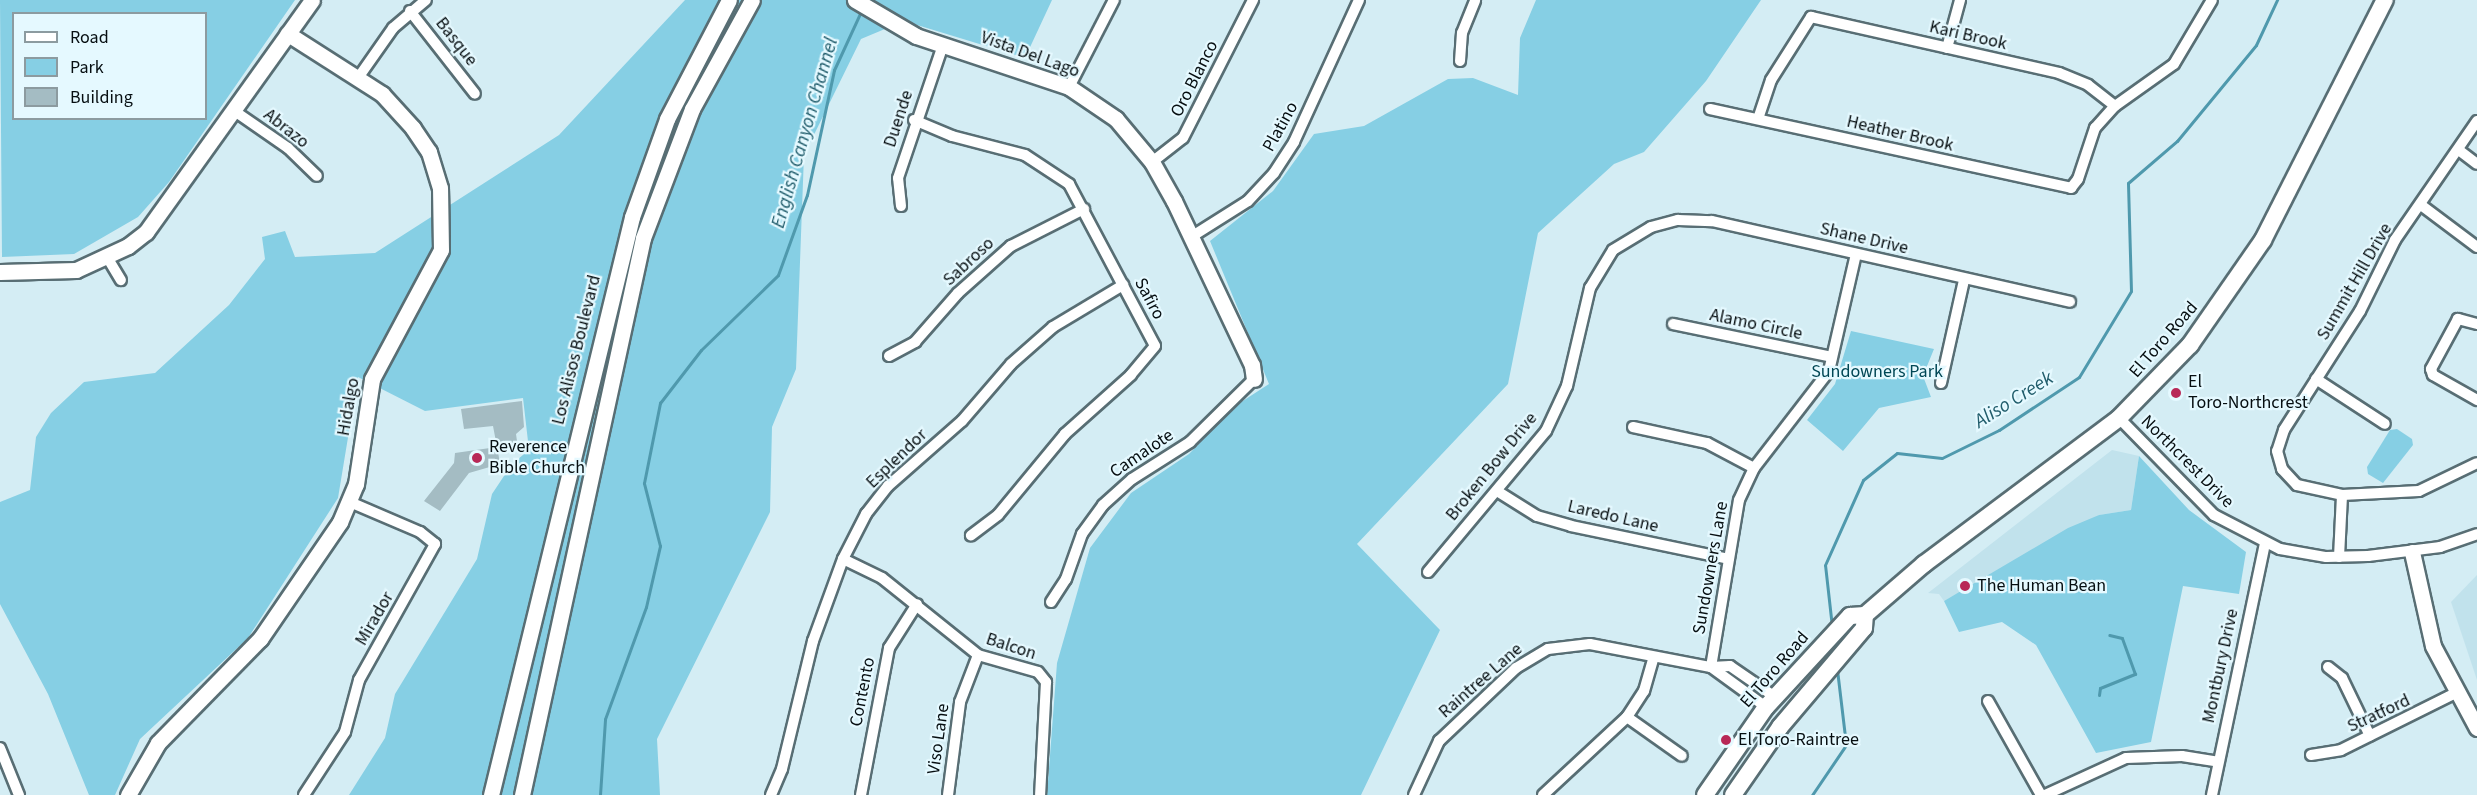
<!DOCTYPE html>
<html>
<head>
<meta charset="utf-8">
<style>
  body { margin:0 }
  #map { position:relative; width:2477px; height:795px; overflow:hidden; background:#d4edf4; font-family:"Source Sans 3",sans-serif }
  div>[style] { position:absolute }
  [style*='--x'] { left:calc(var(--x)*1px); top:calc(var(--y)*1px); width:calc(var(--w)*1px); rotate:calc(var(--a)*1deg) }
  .built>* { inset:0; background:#c1e2ec }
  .green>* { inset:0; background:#86cfe4 }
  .stream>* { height:3px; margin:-1.5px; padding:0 1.5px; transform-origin:1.5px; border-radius:1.5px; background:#4f99ad }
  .building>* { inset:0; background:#a4bcc3 }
  .roads { filter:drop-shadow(2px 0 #586e74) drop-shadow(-2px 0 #586e74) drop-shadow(0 2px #586e74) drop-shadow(0 -2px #586e74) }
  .street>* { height:10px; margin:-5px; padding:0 5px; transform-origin:5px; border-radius:5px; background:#fff }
  .secondary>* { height:15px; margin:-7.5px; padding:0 7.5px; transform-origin:7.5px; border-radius:7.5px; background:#fff }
  .primary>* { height:16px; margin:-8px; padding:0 8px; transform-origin:8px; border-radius:8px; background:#fff }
  .dots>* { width:16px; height:16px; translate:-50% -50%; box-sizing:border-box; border:3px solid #e5f9ff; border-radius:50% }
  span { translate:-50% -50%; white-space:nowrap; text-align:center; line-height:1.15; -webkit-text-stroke:4.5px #e5f9ff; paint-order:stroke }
  .street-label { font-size:18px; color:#060e11 }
  .park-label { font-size:18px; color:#004755 }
  .poi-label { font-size:18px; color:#060e11 }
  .left { translate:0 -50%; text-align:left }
  .water-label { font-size:20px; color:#215d6c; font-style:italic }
  .legend { position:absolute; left:12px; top:12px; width:195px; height:108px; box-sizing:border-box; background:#e5f9ff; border:2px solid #8c9ba0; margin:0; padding:8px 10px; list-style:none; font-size:18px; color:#060e11 }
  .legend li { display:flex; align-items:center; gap:12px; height:30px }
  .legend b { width:30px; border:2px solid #8c9ba0 }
</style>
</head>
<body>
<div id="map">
  <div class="built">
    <div style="clip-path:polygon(2112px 450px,2139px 456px,2131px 510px,2099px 515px,1944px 601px,1939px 594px,1928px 593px)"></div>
    <div style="clip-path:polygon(2477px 575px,2477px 680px,2451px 602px)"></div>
  </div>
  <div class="green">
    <div style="clip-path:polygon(evenodd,0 0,295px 0,169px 182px,138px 217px,74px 254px,2px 257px,0 0,14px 14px,206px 14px,206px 118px,14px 118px,14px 14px)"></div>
    <div style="clip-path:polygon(685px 0,1052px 0,1025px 58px,904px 21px,861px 39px,804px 155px,796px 369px,772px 427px,770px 512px,657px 739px,660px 795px,349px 795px,385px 738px,395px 694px,477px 559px,492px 494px,512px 464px,529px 450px,523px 398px,425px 411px,358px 377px,338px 498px,248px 638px,140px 739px,115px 795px,89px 795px,48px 694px,0 604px,0 502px,30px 490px,36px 437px,51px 413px,84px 382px,155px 373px,229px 305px,265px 259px,262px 237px,285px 231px,295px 257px,375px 253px,559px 135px)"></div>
    <div style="clip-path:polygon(1536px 0,1761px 0,1706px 81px,1644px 152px,1614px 164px,1538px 233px,1508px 384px,1357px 544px,1440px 630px,1361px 795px,1047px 795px,1057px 663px,1090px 548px,1131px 493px,1189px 454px,1235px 406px,1269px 384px,1210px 241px,1273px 191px,1314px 134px,1364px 126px,1448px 79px,1473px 78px,1518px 95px,1520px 38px)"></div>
    <div style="clip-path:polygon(1851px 331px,1934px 349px,1923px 376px,1931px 397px,1879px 408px,1843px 451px,1807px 420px,1835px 384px)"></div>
    <div style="clip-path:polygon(2397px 429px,2412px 439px,2413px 445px,2383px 483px,2368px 474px,2367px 467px,2390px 430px)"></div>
    <div style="clip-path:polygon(2139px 456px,2189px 510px,2246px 552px,2239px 594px,2183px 586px,2151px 742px,2096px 753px,2036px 645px,2002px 622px,1959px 632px,1944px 601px,2068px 528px,2099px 515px,2131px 510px)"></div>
  </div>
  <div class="stream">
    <div style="--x:1832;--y:627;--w:62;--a:-96.4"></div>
    <div style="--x:1825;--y:565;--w:93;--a:-65.9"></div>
    <div style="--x:1863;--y:480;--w:43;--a:-38.5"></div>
    <div style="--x:1897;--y:453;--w:45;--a:6.3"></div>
    <div style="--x:1942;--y:458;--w:64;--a:-26.2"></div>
    <div style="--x:1999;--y:430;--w:96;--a:-33.5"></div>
    <div style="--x:2079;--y:377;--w:100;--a:-58.8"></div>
    <div style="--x:2131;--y:291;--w:108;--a:-91.6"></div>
    <div style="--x:2128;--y:183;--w:65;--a:-40.6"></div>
    <div style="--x:2177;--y:141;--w:124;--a:-50.5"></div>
    <div style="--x:2256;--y:45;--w:50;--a:-65"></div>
    <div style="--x:2099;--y:695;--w:7;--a:-82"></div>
    <div style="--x:2100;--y:688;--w:38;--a:-22"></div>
    <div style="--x:2135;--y:674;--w:38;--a:-110"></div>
    <div style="--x:2122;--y:638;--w:13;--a:-167"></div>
    <div style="--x:600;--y:795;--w:76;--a:-86.2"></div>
    <div style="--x:605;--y:719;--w:119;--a:-69.9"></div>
    <div style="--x:646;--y:607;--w:63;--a:-77.1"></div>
    <div style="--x:660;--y:546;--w:65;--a:-104.3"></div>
    <div style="--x:644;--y:483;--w:82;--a:-78.7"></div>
    <div style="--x:660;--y:403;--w:67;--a:-52.3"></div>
    <div style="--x:701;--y:350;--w:107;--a:-44.2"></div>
    <div style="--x:778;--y:275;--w:85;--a:-70.1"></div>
    <div style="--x:807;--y:195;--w:128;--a:-77.8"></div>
    <div style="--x:834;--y:70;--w:67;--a:-65.3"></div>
    <div style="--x:1812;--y:795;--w:60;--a:-55.8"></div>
    <div style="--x:1846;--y:745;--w:77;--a:-96.8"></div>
  </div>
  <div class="building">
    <div style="clip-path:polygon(522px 401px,524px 427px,516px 434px,518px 448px,498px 452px,500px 464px,469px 473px,440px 511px,424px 501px,454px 463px,455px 453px,497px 447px,493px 426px,464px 429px,461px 409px)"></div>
  </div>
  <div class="roads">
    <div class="street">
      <div style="--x:410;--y:11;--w:105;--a:51.9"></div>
      <div style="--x:1947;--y:48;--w:50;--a:-74.8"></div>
      <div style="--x:1460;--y:61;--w:28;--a:-86"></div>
      <div style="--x:1462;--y:33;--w:35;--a:-68"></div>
      <div style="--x:358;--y:78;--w:61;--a:-55"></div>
      <div style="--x:393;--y:28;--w:43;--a:-40.3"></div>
      <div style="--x:1069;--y:87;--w:98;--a:-62.7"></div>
      <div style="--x:1710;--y:109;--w:370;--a:12.3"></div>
      <div style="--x:2071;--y:188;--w:11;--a:-52"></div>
      <div style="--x:2078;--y:179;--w:54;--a:-71.6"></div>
      <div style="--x:2095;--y:128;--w:30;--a:-48"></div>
      <div style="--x:2115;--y:106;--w:72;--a:-35.4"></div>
      <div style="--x:2174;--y:64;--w:74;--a:-59.3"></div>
      <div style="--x:233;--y:110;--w:67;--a:34.6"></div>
      <div style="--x:288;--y:148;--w:40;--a:44"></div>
      <div style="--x:1758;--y:119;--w:41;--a:-71.6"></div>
      <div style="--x:1771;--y:80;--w:75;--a:-57.6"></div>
      <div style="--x:1811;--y:17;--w:254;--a:12.7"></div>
      <div style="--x:2059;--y:73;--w:31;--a:22"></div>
      <div style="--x:2088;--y:85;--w:34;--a:38"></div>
      <div style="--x:914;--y:120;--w:41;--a:22.8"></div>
      <div style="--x:952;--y:136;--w:75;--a:14.6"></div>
      <div style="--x:1025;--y:155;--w:53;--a:33.4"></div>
      <div style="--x:1069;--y:184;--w:183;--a:62"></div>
      <div style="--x:1155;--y:346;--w:38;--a:130"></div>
      <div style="--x:1131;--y:375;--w:89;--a:138.2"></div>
      <div style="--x:1065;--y:434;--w:105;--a:129.6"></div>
      <div style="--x:998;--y:515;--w:34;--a:143"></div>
      <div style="--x:2477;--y:121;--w:145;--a:124.6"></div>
      <div style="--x:2395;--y:240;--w:79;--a:116.2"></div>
      <div style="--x:2360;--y:311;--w:141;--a:122.6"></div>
      <div style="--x:2284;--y:430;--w:22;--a:108"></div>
      <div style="--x:2277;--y:451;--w:19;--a:74"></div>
      <div style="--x:2282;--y:469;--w:22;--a:47"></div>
      <div style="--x:2297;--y:485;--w:46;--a:12.5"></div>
      <div style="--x:2342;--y:495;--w:77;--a:-3"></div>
      <div style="--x:2419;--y:491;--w:64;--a:-25.8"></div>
      <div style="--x:2460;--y:151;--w:21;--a:37"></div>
      <div style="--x:1152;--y:162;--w:39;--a:-38"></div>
      <div style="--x:1183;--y:138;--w:155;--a:-63.1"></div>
      <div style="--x:2421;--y:205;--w:70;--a:36.9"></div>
      <div style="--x:901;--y:206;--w:28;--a:-96"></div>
      <div style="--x:898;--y:178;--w:140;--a:-71.3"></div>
      <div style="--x:1191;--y:237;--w:67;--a:-32.3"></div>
      <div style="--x:1248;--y:201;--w:38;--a:-47"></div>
      <div style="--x:1274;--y:173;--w:37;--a:-57"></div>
      <div style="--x:1294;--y:142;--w:156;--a:-65.4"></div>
      <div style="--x:107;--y:257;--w:27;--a:59"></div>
      <div style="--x:1673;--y:324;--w:162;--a:11.7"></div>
      <div style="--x:2477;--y:324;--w:20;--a:-165"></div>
      <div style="--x:2458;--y:319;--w:57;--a:118.4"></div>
      <div style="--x:2431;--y:369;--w:6;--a:72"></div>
      <div style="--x:2433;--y:375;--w:51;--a:29.6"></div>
      <div style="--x:889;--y:356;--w:30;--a:-28"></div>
      <div style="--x:915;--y:342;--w:65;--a:-48.7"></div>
      <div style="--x:958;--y:293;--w:71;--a:-41.6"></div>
      <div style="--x:1011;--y:246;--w:82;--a:-26.9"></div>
      <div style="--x:2316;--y:379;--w:82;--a:33.1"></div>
      <div style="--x:1941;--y:383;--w:106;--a:-77.4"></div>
      <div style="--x:2119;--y:418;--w:136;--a:45.6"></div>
      <div style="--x:2214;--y:515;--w:74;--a:27.3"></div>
      <div style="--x:2280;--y:549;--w:47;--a:9.9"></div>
      <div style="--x:2326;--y:557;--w:42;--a:-1.4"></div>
      <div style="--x:2368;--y:556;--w:73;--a:-7.1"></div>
      <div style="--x:2440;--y:547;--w:39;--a:-19"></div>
      <div style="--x:1633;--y:427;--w:76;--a:12.2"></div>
      <div style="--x:1707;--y:443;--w:53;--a:28"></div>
      <div style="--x:1497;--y:491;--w:47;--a:32"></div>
      <div style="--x:1537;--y:516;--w:35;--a:16"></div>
      <div style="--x:1571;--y:526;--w:161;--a:11.8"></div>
      <div style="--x:2339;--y:557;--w:62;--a:-87.2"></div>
      <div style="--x:843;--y:559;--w:43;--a:26"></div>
      <div style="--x:882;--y:578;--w:123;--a:38.7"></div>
      <div style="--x:978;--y:655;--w:62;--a:15.8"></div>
      <div style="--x:1038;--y:672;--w:13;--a:51"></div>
      <div style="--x:1046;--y:682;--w:113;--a:93"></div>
      <div style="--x:1428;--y:572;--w:184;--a:-50.1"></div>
      <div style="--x:1546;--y:431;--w:50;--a:-65"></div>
      <div style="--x:1567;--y:386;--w:101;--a:-76.8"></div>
      <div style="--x:1590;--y:288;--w:44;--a:-58.8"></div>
      <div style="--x:1613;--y:250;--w:44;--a:-31.2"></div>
      <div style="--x:1651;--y:227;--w:28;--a:-15"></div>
      <div style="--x:1678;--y:220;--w:34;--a:2"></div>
      <div style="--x:1712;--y:221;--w:367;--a:12.7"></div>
      <div style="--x:1051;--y:602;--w:27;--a:-57"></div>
      <div style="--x:1066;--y:579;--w:48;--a:-70.4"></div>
      <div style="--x:1082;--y:534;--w:36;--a:-54"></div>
      <div style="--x:1103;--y:505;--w:39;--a:-42"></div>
      <div style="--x:1132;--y:479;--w:69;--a:-32.5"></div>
      <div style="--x:1190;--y:442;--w:90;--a:-44.5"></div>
      <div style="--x:1711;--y:667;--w:169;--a:-80.5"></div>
      <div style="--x:1739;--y:500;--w:35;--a:-65"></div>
      <div style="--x:1754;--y:468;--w:123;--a:-52.3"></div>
      <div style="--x:1829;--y:371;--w:120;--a:-77"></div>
      <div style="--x:1711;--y:667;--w:68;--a:36"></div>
      <div style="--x:2328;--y:667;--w:18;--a:38"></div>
      <div style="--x:2342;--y:678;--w:64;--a:64.2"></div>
      <div style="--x:1988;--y:701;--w:108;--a:60.6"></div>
      <div style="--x:1627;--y:717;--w:67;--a:35.3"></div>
      <div style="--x:0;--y:748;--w:51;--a:68"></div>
      <div style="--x:2311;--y:755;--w:30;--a:-9"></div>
      <div style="--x:2341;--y:750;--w:128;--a:-26.4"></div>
      <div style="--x:304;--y:795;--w:75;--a:-56.9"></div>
      <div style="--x:345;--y:732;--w:54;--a:-74.9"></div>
      <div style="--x:359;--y:680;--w:156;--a:-60.8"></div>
      <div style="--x:435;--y:544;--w:19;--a:-141"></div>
      <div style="--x:420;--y:532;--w:76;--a:-156.8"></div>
      <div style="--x:771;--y:795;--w:28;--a:-67"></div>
      <div style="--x:782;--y:769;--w:132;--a:-76.4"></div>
      <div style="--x:813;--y:641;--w:87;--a:-69.9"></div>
      <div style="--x:843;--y:559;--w:51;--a:-62.9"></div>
      <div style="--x:866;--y:514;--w:36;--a:-52"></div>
      <div style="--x:888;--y:486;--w:98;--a:-41.3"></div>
      <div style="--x:962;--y:421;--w:75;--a:-49.3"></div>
      <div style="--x:1011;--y:364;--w:56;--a:-41.4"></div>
      <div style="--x:1053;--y:327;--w:82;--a:-31"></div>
      <div style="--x:861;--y:795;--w:150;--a:-79.2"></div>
      <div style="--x:889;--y:648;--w:52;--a:-57.5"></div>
      <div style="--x:948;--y:795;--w:94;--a:-82.6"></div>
      <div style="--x:960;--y:702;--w:50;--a:-69"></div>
      <div style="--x:1414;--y:795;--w:60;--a:-65.2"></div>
      <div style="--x:1439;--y:741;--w:106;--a:-43.5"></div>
      <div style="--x:1516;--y:668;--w:37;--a:-31"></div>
      <div style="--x:1548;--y:649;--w:42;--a:-6.8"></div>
      <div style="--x:1590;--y:644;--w:123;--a:10.8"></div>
      <div style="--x:1711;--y:667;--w:19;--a:-3"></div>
      <div style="--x:1730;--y:666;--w:55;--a:34.6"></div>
      <div style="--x:1543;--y:795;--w:115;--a:-42.9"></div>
      <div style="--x:1627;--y:717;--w:31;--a:-57"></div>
      <div style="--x:1644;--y:691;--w:35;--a:-74"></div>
      <div style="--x:2045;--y:795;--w:89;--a:-24.6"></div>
      <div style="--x:2126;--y:758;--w:56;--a:-2"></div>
      <div style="--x:2182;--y:756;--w:36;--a:9"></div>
      <div style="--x:2212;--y:795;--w:257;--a:-78.1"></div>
    </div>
    <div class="secondary">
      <div style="--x:855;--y:0;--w:71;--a:30.5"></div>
      <div style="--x:916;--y:36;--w:161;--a:18.4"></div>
      <div style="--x:1069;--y:87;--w:57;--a:34.2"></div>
      <div style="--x:1116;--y:119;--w:56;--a:50.1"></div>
      <div style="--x:1152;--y:162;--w:45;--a:60.6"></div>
      <div style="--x:1174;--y:201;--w:182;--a:64.6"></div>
      <div style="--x:1252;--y:365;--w:14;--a:82"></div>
      <div style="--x:0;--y:272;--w:76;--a:-1.5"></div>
      <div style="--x:76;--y:270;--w:57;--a:-24.8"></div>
      <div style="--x:128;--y:246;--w:23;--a:-38"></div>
      <div style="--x:146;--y:232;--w:285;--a:-54.4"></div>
      <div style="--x:2412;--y:552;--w:96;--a:77.4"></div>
      <div style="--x:2433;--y:646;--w:93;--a:61.8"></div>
      <div style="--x:128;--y:795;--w:60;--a:-60"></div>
      <div style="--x:158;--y:743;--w:146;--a:-45.6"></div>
      <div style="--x:260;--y:639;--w:142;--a:-55.6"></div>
      <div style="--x:340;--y:522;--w:41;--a:-67.2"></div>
      <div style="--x:356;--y:484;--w:106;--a:-81.3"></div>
      <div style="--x:372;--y:379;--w:146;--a:-61.9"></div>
      <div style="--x:441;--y:250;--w:62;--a:-90.9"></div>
      <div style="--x:440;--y:188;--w:38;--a:-107"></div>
      <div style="--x:429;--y:152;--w:29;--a:-124"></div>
      <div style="--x:413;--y:128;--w:46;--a:-132.4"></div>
      <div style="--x:382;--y:94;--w:112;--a:-147.4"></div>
      <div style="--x:491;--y:795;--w:595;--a:-76.29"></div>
      <div style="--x:632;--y:217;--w:104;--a:-70.3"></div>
      <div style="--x:667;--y:119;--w:134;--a:-62.5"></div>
      <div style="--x:522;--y:795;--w:570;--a:-77.74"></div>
      <div style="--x:643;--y:238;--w:138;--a:-69.2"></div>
      <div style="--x:692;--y:109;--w:124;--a:-61.2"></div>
    </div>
    <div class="primary">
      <div style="--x:1705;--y:795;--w:107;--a:-55.3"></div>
      <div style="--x:1766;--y:707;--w:124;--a:-47.3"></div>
      <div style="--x:1850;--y:616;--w:15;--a:-4"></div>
      <div style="--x:1865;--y:615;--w:78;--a:-40.8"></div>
      <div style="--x:1924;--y:564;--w:244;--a:-36.8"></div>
      <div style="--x:2119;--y:418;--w:102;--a:-45.8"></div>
      <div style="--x:2190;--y:345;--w:128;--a:-55.2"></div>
      <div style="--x:2263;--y:240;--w:269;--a:-63.1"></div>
      <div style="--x:1733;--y:795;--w:83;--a:-55.3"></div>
      <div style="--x:1780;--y:727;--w:130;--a:-49.7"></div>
      <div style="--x:1864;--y:628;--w:13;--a:-86"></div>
    </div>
  </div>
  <div class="dots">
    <div style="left:2176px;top:393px;background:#b82857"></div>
    <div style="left:477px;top:458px;background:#b82857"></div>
    <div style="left:1965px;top:586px;background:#b82857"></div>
    <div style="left:1726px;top:740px;background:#b82857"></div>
  </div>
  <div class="street-label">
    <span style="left:1968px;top:36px;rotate:13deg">Kari Brook</span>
    <span style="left:456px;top:42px;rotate:52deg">Basque</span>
    <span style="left:1030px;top:55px;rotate:20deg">Vista Del Lago</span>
    <span style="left:1195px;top:79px;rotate:-63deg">Oro Blanco</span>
    <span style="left:899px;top:119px;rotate:-72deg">Duende</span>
    <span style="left:1281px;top:127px;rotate:-61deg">Platino</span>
    <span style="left:286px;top:129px;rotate:38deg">Abrazo</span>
    <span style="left:1900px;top:134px;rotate:13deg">Heather Brook</span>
    <span style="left:1864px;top:239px;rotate:13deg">Shane Drive</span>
    <span style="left:969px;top:262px;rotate:-43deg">Sabroso</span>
    <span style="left:2355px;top:282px;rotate:-60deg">Summit Hill Drive</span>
    <span style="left:1149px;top:299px;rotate:62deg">Safiro</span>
    <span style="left:1756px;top:325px;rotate:12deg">Alamo Circle</span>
    <span style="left:2164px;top:340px;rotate:-49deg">El Toro Road</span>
    <span style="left:577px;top:350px;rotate:-76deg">Los Alisos Boulevard</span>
    <span style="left:349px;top:407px;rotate:-80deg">Hidalgo</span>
    <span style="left:1142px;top:454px;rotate:-34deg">Camalote</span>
    <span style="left:897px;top:459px;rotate:-44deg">Esplendor</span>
    <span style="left:2187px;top:462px;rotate:45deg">Northcrest Drive</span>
    <span style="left:1492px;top:467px;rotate:-51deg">Broken Bow Drive</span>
    <span style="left:1613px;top:517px;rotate:13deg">Laredo Lane</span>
    <span style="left:1711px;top:568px;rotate:-80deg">Sundowners Lane</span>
    <span style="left:375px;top:619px;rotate:-60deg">Mirador</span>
    <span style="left:1011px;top:647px;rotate:18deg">Balcon</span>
    <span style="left:2221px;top:666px;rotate:-78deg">Montbury Drive</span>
    <span style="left:1775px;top:670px;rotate:-49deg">El Toro Road</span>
    <span style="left:1481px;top:681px;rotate:-41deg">Raintree Lane</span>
    <span style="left:863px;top:692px;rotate:-79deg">Contento</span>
    <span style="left:2379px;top:714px;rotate:-25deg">Stratford</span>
    <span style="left:939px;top:739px;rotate:-82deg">Viso Lane</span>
  </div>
  <div class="park-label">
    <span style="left:1877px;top:372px">Sundowners Park</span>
  </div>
  <div class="poi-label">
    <span class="left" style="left:2188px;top:393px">El<br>Toro-Northcrest</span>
    <span class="left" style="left:489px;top:458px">Reverence<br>Bible Church</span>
    <span class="left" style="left:1977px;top:586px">The Human Bean</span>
    <span class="left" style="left:1738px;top:740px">El Toro-Raintree</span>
  </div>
  <div class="water-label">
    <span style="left:805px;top:133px;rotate:-74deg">English Canyon Channel</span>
    <span style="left:2014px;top:400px;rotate:-32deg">Aliso Creek</span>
  </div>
  <ul class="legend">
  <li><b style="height:8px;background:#fff"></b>Road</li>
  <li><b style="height:16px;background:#86cfe4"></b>Park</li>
  <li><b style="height:16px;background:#a4bcc3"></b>Building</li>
  </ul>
</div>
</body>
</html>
